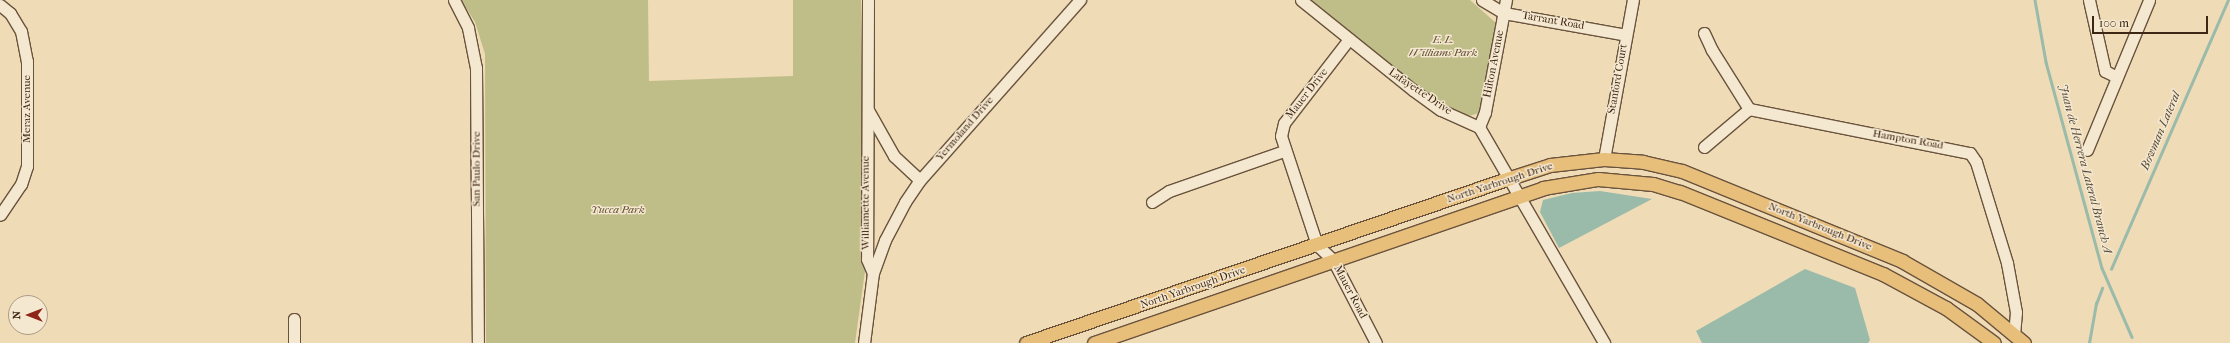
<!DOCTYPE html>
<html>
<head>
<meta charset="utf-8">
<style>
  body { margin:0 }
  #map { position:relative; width:2230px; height:343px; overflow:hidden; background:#efdbb6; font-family:"IM FELL French Canon",serif }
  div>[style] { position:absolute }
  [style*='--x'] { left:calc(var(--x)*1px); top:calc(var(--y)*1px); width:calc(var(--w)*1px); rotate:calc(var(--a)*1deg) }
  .green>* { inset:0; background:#bfbe89 }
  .water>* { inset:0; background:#9abbaa }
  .stream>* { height:2.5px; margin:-1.25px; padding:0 1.25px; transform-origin:1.25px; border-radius:1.25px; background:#9abbaa }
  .roads { filter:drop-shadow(1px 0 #6a533d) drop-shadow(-1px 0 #6a533d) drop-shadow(0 1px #6a533d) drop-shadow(0 -1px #6a533d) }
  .minor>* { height:11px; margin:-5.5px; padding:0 5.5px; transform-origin:5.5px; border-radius:5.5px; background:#f5e8d0 }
  .major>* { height:13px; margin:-6.5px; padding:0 6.5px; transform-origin:6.5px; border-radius:6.5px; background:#e8be7b }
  span { translate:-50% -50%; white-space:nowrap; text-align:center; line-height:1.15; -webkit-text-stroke:3px #f5e8d0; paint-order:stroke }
  .street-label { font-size:11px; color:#3e2615 }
  .park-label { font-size:11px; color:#5e4c32; font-style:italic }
  .water-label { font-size:12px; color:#554b3a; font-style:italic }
  .north { position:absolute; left:8px; top:295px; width:40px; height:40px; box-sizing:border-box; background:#f5e8d0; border:1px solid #ac9a85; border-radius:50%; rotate:270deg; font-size:11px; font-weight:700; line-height:16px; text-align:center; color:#3e2615 }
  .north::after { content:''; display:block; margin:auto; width:14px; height:18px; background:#8f2418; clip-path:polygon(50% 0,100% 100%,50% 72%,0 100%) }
  .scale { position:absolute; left:2092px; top:16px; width:116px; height:18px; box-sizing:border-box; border:2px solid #3e2615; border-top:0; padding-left:5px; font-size:12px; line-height:14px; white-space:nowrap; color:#3e2615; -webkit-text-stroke:3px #f5e8d0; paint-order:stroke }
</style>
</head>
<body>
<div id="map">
  <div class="green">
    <div style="clip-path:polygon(461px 0,648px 0,649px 81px,793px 76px,793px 0,861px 0,865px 271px,855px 343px,486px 343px,485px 54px,475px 22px)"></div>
    <div style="clip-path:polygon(1307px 0,1470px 0,1496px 23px,1479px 113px,1469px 116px,1453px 111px,1435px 99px)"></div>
  </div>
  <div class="water">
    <div style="clip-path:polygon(1600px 191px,1652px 199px,1559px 248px,1540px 212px,1543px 200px,1572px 193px)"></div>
    <div style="clip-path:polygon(1805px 269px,1855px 288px,1870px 340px,1868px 343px,1702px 343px,1696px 331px)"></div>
  </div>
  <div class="stream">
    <div style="--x:2035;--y:0;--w:63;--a:79.9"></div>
    <div style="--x:2046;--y:62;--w:213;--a:74.8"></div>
    <div style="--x:2102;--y:268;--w:75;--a:66.5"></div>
    <div style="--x:2111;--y:269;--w:293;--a:-66.5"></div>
    <div style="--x:2089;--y:343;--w:40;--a:-80"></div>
    <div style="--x:2096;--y:304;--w:17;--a:-69"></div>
  </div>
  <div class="roads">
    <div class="minor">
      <div style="--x:454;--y:0;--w:31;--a:63"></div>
      <div style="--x:468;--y:28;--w:41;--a:78.7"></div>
      <div style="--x:476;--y:68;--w:275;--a:89.6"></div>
      <div style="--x:868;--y:0;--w:259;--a:90.2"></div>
      <div style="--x:867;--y:259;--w:15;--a:67"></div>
      <div style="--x:1301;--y:0;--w:144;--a:38.8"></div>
      <div style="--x:1413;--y:90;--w:34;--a:36"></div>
      <div style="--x:1441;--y:110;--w:42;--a:24.1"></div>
      <div style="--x:1479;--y:127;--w:250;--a:59.9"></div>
      <div style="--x:1482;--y:0;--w:26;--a:31"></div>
      <div style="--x:1504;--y:13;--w:124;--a:10.2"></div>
      <div style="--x:2089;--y:0;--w:73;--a:77.3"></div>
      <div style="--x:2105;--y:71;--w:13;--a:27"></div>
      <div style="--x:0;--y:5;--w:13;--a:39"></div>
      <div style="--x:10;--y:13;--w:21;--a:59"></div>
      <div style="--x:21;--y:31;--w:31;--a:79"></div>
      <div style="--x:27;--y:61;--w:105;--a:90"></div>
      <div style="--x:27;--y:166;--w:19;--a:108"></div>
      <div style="--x:21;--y:184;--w:37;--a:124"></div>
      <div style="--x:1704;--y:33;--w:19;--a:65"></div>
      <div style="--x:1712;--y:50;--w:70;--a:57.9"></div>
      <div style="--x:1749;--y:109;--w:225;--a:11.3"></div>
      <div style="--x:1970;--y:153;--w:11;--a:56"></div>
      <div style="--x:1976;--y:162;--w:106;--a:72.9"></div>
      <div style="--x:2007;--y:263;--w:50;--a:79.6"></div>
      <div style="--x:2016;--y:312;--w:21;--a:95"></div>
      <div style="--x:1349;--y:39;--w:106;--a:127.7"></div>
      <div style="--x:1284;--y:123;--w:13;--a:103"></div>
      <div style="--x:1281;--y:136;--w:115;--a:71.7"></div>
      <div style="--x:1317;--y:245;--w:22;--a:43"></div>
      <div style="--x:1333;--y:260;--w:93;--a:62.6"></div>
      <div style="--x:868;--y:110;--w:53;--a:60.5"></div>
      <div style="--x:894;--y:156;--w:35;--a:43"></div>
      <div style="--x:1479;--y:127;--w:16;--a:-68"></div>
      <div style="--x:1485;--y:112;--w:114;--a:-79.4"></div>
      <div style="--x:1704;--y:147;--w:59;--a:-40.2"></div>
      <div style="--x:2087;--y:150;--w:162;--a:-67.5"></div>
      <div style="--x:1604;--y:159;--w:162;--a:-79.7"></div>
      <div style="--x:1152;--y:202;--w:20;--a:-33"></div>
      <div style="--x:1169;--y:191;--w:122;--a:-19.2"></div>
      <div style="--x:294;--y:319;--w:24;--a:90"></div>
      <div style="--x:864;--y:343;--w:71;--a:-82.7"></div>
      <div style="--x:873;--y:273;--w:35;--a:-70"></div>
      <div style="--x:885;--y:240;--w:43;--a:-62.2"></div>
      <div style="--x:905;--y:202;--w:27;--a:-56"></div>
      <div style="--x:920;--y:180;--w:241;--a:-48.4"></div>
    </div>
    <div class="major">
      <div style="--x:1026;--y:343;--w:508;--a:-18.83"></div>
      <div style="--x:1507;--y:179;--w:45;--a:-18"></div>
      <div style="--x:1550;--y:165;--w:54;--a:-6.3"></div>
      <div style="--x:1604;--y:159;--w:39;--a:4"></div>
      <div style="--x:1643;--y:162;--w:40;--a:13"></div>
      <div style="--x:1682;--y:171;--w:238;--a:22.2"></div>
      <div style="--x:1902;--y:261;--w:86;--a:29.8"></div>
      <div style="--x:1977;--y:304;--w:61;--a:39.7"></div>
      <div style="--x:1094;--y:343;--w:475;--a:-19"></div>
      <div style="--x:1543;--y:188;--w:56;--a:-9.3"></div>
      <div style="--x:1598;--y:179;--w:55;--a:5.2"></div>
      <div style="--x:1653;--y:184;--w:28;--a:17"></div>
      <div style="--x:1680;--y:192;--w:219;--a:22"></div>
      <div style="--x:1883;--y:274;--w:72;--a:28.4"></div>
      <div style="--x:1946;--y:308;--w:59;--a:36.1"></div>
    </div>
  </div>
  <div class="street-label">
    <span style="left:1553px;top:21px;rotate:10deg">Tarrant Road</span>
    <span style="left:1494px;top:64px;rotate:-79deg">Hilton Avenue</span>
    <span style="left:1618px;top:79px;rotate:-80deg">Stanford Court</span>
    <span style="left:1420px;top:92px;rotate:34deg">Lafayette Drive</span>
    <span style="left:1307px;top:94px;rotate:-52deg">Mauer Drive</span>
    <span style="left:27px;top:109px;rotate:-90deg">Meraz Avenue</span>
    <span style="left:965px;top:129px;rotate:-49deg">Yermoland Drive</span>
    <span style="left:1908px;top:140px;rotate:10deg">Hampton Road</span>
    <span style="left:477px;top:169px;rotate:-90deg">San Paulo Drive</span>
    <span style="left:1500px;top:183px;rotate:-18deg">North Yarbrough Drive</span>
    <span style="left:866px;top:203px;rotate:-90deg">Williamette Avenue</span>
    <span style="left:1820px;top:227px;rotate:22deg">North Yarbrough Drive</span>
    <span style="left:1193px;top:288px;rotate:-19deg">North Yarbrough Drive</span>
    <span style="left:1350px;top:292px;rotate:62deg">Mauer Road</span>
  </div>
  <div class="park-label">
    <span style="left:1443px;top:47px">E. L.<br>Williams Park</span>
    <span style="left:618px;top:210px">Yucca Park</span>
  </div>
  <div class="water-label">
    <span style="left:2161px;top:131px;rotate:-67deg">Bowman Lateral</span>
    <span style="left:2085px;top:169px;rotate:75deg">Juan de Herrera Lateral Branch A</span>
  </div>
  <div class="north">N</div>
  <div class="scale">100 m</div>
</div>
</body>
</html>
